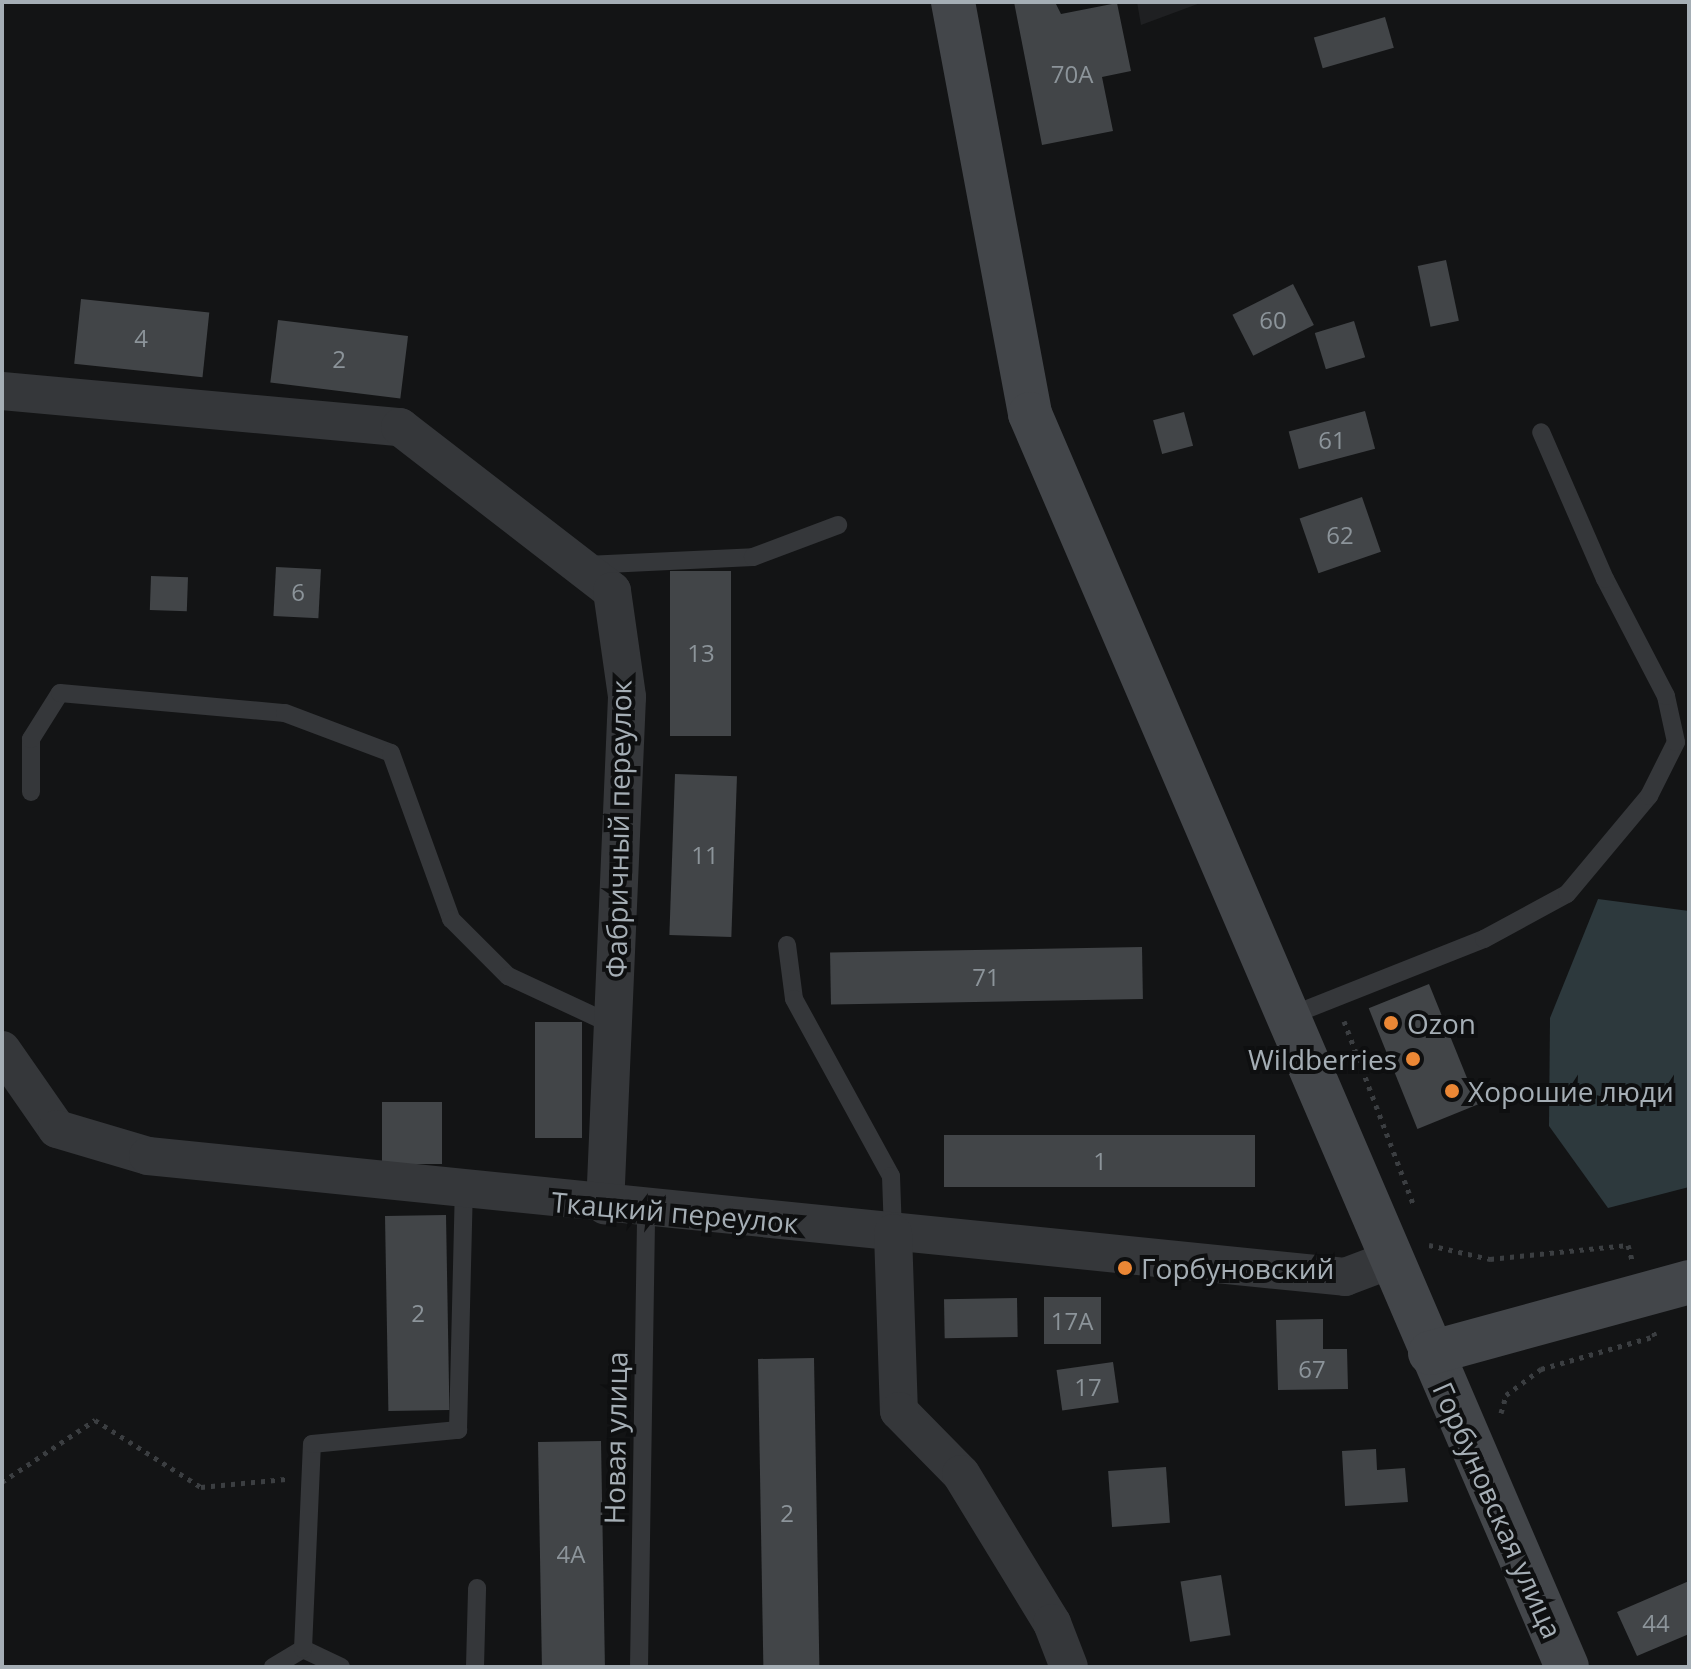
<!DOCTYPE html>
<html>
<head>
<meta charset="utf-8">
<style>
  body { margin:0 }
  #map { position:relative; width:1691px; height:1669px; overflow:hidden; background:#131415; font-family:"Open Sans",sans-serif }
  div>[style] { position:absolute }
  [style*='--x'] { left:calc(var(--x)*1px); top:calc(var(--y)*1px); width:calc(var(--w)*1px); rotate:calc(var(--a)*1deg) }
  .built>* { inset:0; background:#1f2022 }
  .water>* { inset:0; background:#2d393d }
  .building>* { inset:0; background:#424548; transform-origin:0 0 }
  .path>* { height:5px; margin-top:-2.5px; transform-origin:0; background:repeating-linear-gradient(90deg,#3b3e41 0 4px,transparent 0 10px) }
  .service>* { height:18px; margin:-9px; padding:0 9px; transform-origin:9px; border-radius:9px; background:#35373a }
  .minor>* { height:38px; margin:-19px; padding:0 19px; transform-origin:19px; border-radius:19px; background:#35373a }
  .secondary>* { height:44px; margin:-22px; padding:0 22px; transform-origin:22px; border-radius:22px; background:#43464a }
  .dots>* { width:22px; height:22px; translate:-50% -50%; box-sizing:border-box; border:4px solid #0e0f10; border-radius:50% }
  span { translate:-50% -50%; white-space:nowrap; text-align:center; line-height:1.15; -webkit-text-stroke:8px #0e0f10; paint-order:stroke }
  .number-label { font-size:24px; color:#8c949a }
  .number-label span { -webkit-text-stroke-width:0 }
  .street-label { font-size:28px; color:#a5aeb5 }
  .poi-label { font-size:28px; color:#a5aeb5 }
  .left { translate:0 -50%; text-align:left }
  .right { translate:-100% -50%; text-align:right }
  .frame { position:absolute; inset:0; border:4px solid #a5aeb5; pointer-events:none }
</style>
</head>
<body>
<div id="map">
  <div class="built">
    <div style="clip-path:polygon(1137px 2px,1203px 2px,1141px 25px)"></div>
  </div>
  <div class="water">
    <div style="clip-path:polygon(1598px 899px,1689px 911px,1689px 1187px,1608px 1208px,1549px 1126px,1550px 1018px)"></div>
  </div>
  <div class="building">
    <div style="clip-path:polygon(1014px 2px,1055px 2px,1061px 14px,1117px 3px,1131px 71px,1102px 77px,1113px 131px,1042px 145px)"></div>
    <div style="left:1385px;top:17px;width:32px;height:74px;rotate:74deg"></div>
    <div style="left:1446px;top:260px;width:62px;height:29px;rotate:78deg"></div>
    <div style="left:1293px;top:284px;width:46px;height:68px;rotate:63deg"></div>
    <div style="left:81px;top:299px;width:129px;height:65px;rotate:6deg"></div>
    <div style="left:278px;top:320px;width:131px;height:63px;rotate:7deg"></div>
    <div style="left:1354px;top:321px;width:38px;height:41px;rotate:73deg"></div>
    <div style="left:1365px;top:411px;width:39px;height:79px;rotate:75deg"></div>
    <div style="left:1184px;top:412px;width:35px;height:32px;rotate:75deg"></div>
    <div style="left:1362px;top:497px;width:58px;height:66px;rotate:71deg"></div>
    <div style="left:276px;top:567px;width:45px;height:49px;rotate:3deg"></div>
    <div style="left:670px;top:571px;width:61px;height:165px"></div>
    <div style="left:151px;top:576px;width:37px;height:34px;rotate:2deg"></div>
    <div style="left:675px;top:774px;width:62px;height:161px;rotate:2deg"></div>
    <div style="left:1142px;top:947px;width:52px;height:312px;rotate:89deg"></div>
    <div style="left:1429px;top:984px;width:130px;height:65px;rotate:68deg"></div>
    <div style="left:535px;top:1022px;width:47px;height:116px"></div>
    <div style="left:382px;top:1102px;width:60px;height:62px"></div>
    <div style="left:944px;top:1135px;width:311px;height:52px"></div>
    <div style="left:446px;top:1215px;width:195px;height:61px;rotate:89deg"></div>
    <div style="left:1044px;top:1297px;width:57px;height:47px"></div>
    <div style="left:1017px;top:1298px;width:39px;height:73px;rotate:89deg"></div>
    <div style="clip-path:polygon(1323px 1319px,1323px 1349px,1347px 1349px,1348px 1389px,1278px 1390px,1276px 1320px)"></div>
    <div style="left:814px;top:1358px;width:309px;height:56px;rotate:89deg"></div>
    <div style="left:1113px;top:1362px;width:41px;height:57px;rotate:82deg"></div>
    <div style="left:601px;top:1441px;width:226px;height:63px;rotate:89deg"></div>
    <div style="clip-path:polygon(1376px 1449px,1377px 1470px,1405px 1468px,1408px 1502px,1345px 1506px,1342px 1451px)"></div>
    <div style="left:1166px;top:1467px;width:56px;height:58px;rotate:86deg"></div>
    <div style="left:1221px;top:1575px;width:61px;height:41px;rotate:81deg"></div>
    <div style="clip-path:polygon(1689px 1581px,1689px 1634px,1637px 1656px,1617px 1612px)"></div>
  </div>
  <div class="path">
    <div style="--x:1344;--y:1021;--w:198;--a:69.3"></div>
    <div style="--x:1429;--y:1245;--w:63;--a:12.9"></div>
    <div style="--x:1490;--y:1259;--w:139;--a:-5.8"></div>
    <div style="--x:1628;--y:1245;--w:16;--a:75"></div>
    <div style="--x:1501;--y:1413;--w:19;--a:-74"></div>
    <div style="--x:1506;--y:1395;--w:44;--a:-36.6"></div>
    <div style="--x:1541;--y:1369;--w:119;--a:-16.1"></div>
    <div style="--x:1655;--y:1336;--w:5;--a:-112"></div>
    <div style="--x:2;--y:1482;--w:112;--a:-33.7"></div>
    <div style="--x:95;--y:1420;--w:125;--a:32.3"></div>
    <div style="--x:201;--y:1487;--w:85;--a:-5.4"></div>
  </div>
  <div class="service">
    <div style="--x:586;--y:565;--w:167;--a:-2.7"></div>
    <div style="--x:753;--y:557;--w:91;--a:-20.6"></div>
    <div style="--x:31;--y:792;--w:53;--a:-90"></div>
    <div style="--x:31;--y:739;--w:54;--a:-57.8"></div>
    <div style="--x:60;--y:693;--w:226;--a:5.1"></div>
    <div style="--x:285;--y:713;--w:113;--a:20.7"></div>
    <div style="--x:391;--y:753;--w:177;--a:70.1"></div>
    <div style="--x:451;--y:919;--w:81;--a:45"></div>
    <div style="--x:508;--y:976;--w:116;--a:25"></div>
    <div style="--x:787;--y:945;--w:54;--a:82.6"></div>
    <div style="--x:794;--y:999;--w:202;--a:61.3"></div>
    <div style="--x:891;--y:1176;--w:57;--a:88"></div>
    <div style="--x:1287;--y:1017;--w:212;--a:-21.6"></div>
    <div style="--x:1484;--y:939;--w:94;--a:-28.5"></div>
    <div style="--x:1567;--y:894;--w:128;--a:-50.1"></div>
    <div style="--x:1649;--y:796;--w:60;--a:-63.4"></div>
    <div style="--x:1676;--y:742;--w:47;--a:-102.3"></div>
    <div style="--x:1666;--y:696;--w:132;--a:-117.5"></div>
    <div style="--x:1605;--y:579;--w:160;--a:-113.5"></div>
    <div style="--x:303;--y:1649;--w:42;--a:25.3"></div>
    <div style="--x:273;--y:1667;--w:35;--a:-31"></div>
    <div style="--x:303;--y:1649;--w:205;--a:-87.5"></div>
    <div style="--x:312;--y:1444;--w:147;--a:-5.5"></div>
    <div style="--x:458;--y:1430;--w:239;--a:-88.6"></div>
    <div style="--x:475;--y:1667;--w:79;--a:-88.5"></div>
    <div style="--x:639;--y:1667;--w:457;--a:-89.1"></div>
  </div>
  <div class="minor">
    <div style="--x:2;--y:391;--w:400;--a:5.2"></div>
    <div style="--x:400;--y:427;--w:268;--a:37.7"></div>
    <div style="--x:612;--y:591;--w:107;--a:81.9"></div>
    <div style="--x:627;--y:697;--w:509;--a:92.47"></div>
    <div style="--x:2;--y:1050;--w:96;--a:55.2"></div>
    <div style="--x:57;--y:1129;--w:95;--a:16.5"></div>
    <div style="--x:148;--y:1156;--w:1203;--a:5.77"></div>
    <div style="--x:1345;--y:1277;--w:48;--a:-20.7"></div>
    <div style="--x:893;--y:1233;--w:178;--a:88.1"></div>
    <div style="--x:899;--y:1411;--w:88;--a:45.5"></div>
    <div style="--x:961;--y:1474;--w:175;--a:58.6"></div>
    <div style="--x:1052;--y:1623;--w:47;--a:68.9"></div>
  </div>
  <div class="secondary">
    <div style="--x:953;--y:2;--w:419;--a:79.4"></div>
    <div style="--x:1030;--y:414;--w:1363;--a:66.8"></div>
    <div style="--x:1430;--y:1353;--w:269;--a:-15.3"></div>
  </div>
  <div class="dots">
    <div style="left:1391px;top:1023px;background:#eb8735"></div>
    <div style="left:1413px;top:1059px;background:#eb8735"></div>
    <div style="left:1452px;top:1091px;background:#eb8735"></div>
    <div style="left:1125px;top:1268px;background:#eb8735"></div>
  </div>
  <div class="number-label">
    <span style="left:1072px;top:74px">70А</span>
    <span style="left:1273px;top:320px">60</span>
    <span style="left:141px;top:338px">4</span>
    <span style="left:339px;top:359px">2</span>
    <span style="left:1332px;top:440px">61</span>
    <span style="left:1340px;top:535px">62</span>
    <span style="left:298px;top:592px">6</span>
    <span style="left:701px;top:653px">13</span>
    <span style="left:705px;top:855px">11</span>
    <span style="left:986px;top:977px">71</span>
    <span style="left:1100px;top:1161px">1</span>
    <span style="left:418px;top:1313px">2</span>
    <span style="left:1072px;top:1321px">17А</span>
    <span style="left:1312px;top:1369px">67</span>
    <span style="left:1088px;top:1387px">17</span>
    <span style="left:787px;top:1513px">2</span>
    <span style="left:571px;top:1554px">4А</span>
    <span style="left:1656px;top:1623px">44</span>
  </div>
  <div class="street-label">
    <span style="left:618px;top:829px;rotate:-89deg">Фабричный переулок</span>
    <span style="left:675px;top:1212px;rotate:5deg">Ткацкий переулок</span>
    <span style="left:615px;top:1438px;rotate:-89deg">Новая улица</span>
    <span style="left:1498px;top:1510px;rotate:66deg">Горбуновская улица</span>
  </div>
  <div class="poi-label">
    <span class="left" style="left:1407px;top:1023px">Ozon</span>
    <span class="right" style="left:1397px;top:1059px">Wildberries</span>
    <span class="left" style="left:1468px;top:1091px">Хорошие люди</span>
    <span class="left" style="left:1141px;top:1268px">Горбуновский</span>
  </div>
  <div class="frame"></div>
</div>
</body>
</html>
